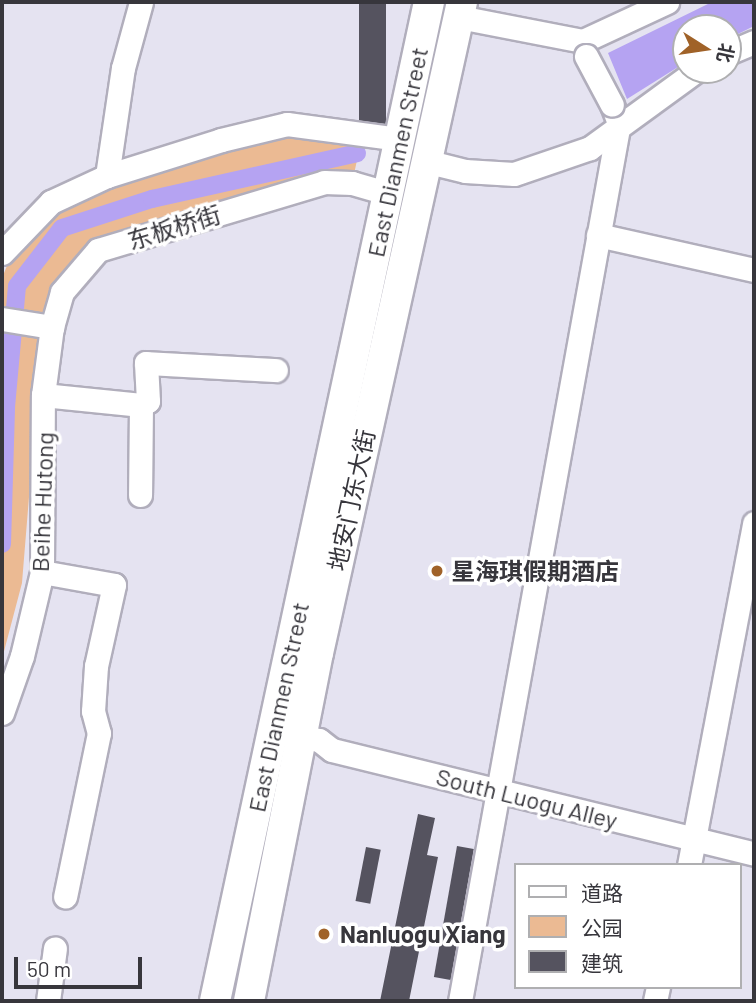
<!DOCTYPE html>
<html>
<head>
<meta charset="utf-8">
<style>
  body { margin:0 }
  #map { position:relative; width:756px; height:1003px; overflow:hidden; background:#e5e3f1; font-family:Barlow,"Noto Sans SC",sans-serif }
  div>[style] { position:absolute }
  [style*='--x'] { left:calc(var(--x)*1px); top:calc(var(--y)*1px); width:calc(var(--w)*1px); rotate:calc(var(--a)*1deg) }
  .green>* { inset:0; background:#ebba93 }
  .water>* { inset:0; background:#b5a3f2 }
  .canal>* { height:18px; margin:-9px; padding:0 9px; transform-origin:9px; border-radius:9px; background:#b5a3f2 }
  .building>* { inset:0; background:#55535f; transform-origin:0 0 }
  .roads { filter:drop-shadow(2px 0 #b1aebc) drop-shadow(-2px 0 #b1aebc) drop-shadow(0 2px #b1aebc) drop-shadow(0 -2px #b1aebc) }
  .minor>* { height:23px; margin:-11.5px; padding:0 11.5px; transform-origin:11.5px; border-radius:11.5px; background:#fff }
  .major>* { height:30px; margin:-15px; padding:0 15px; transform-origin:15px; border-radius:15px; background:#fff }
  .bridges { filter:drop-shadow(2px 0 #b1aebc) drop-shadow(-2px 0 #b1aebc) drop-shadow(0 2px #b1aebc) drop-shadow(0 -2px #b1aebc) }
  .minor-bridge>* { height:23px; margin:-11.5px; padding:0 11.5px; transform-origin:11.5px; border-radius:11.5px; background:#fff }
  .dots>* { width:19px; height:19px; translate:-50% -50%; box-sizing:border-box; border:4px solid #fff; border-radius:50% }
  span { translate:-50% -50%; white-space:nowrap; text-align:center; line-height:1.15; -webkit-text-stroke:7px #fff; paint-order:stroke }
  .street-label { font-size:24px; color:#37363c }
  .poi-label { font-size:24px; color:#37363c; font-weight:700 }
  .left { translate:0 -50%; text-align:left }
  .frame { position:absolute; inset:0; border:4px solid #37363c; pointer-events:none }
  .legend { position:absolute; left:514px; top:863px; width:228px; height:126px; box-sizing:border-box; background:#fff; border:2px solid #afafb1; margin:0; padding:9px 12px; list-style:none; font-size:21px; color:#37363c }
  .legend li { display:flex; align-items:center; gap:14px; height:35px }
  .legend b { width:35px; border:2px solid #afafb1 }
  .north { position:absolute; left:672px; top:14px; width:70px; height:70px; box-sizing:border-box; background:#fff; border:2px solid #afafb1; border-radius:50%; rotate:102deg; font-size:19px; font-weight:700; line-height:28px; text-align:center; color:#37363c }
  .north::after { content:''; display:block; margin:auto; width:24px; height:32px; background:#a06228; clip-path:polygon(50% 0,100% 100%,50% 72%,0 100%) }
  .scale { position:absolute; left:14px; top:957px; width:128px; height:32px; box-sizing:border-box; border:4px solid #37363c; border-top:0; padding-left:9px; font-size:21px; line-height:24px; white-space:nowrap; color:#37363c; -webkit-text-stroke:5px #fff; paint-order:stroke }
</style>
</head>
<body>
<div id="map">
  <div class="green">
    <div style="clip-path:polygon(284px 135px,360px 146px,353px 179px,106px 240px,41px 350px,22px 583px,2px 659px,2px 278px,11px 256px,43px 211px,86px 189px)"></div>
  </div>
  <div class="water">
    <div style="clip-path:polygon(712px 2px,754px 2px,754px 26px,728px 39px,728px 28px,686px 28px,686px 62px,627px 99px,608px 53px)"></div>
  </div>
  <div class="canal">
    <div style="--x:2;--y:544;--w:137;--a:-88.3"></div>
    <div style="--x:6;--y:407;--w:121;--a:-84.8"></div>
    <div style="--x:17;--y:286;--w:73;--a:-52.2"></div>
    <div style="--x:62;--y:228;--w:95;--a:-17.9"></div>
    <div style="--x:152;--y:199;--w:210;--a:-12.6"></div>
  </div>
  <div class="building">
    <div style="left:359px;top:2px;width:27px;height:124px"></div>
    <div style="clip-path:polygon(418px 814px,435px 818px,427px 855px,438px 857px,409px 1001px,380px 1001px)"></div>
    <div style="left:457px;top:846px;width:17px;height:133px;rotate:10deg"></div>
    <div style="left:366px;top:847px;width:15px;height:55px;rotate:11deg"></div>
  </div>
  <div class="roads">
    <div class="minor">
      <div style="--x:459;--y:17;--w:126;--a:11"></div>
      <div style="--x:583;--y:41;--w:93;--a:-24.9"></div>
      <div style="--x:728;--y:53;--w:28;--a:-23"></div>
      <div style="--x:425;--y:161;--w:41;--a:14"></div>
      <div style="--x:465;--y:171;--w:49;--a:3.5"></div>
      <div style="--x:514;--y:174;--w:80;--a:-18.9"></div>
      <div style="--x:590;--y:148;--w:132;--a:-36.1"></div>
      <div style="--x:107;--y:176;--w:109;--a:-81.6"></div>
      <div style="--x:123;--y:68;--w:68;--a:-74.7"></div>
      <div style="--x:598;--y:235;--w:160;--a:12.6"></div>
      <div style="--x:2;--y:253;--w:71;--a:-46.1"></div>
      <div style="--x:51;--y:202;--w:62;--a:-24.9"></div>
      <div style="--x:107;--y:176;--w:120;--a:-17.5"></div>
      <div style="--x:221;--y:140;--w:68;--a:-13.6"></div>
      <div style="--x:287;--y:124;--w:114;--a:7.6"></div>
      <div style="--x:2;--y:319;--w:51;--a:9.1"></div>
      <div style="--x:43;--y:395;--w:99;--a:5.8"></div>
      <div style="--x:141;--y:405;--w:90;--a:90.6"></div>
      <div style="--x:141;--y:405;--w:8;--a:-30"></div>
      <div style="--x:148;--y:401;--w:38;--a:-93"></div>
      <div style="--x:146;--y:363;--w:130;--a:3.1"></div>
      <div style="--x:42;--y:572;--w:73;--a:10.2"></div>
      <div style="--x:114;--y:585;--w:83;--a:102.5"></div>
      <div style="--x:96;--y:666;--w:45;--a:93.8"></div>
      <div style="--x:93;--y:711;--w:23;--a:75"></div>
      <div style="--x:99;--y:733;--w:167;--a:101.7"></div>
      <div style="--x:2;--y:713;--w:60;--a:-70.7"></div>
      <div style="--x:22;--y:656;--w:86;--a:-76.6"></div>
      <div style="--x:42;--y:572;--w:177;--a:-89.7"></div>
      <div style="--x:43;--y:395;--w:69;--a:-82.5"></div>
      <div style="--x:52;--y:327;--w:36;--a:-74"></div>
      <div style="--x:62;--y:292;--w:55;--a:-49.4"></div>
      <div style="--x:98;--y:250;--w:236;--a:-16.7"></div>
      <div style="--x:324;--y:182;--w:28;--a:2"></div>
      <div style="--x:352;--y:183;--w:37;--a:16"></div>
      <div style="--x:303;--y:737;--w:16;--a:11"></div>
      <div style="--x:319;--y:740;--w:16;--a:38"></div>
      <div style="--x:332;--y:750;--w:435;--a:13.8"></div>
      <div style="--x:689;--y:865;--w:348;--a:-79.2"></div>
      <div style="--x:48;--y:1001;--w:53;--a:-82.5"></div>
      <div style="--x:460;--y:1001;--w:892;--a:-79.74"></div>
      <div style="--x:619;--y:123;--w:19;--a:-111"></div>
      <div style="--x:655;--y:1001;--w:14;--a:-78"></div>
    </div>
    <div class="major">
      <div style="--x:215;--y:1001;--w:1022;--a:-77.91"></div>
      <div style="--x:249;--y:1001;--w:355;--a:-78.8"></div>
      <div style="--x:318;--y:653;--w:667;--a:-77.53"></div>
    </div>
  </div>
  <div class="bridges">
    <div class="minor-bridge">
      <div style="--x:586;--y:56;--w:55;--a:62"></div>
    </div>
  </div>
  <div class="dots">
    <div style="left:437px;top:571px;background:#a06228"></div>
    <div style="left:324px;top:934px;background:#a06228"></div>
  </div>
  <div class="street-label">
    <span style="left:397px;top:152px;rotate:-78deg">East Dianmen Street</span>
    <span style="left:174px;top:227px;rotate:-17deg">东板桥街</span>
    <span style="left:351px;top:500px;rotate:-78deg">地安门东大街</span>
    <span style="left:42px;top:502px;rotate:-88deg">Beihe Hutong</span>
    <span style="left:278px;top:707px;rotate:-78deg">East Dianmen Street</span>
    <span style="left:527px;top:798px;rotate:14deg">South Luogu Alley</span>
  </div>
  <div class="poi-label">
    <span class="left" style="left:451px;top:571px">星海琪假期酒店</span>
    <span class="left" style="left:340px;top:934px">Nanluogu Xiang</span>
  </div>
  <div class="frame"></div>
  <ul class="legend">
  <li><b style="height:9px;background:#fff"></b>道路</li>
  <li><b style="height:19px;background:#ebba93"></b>公园</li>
  <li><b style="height:19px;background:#55535f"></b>建筑</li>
  </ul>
  <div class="north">北</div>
  <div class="scale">50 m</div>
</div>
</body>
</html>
